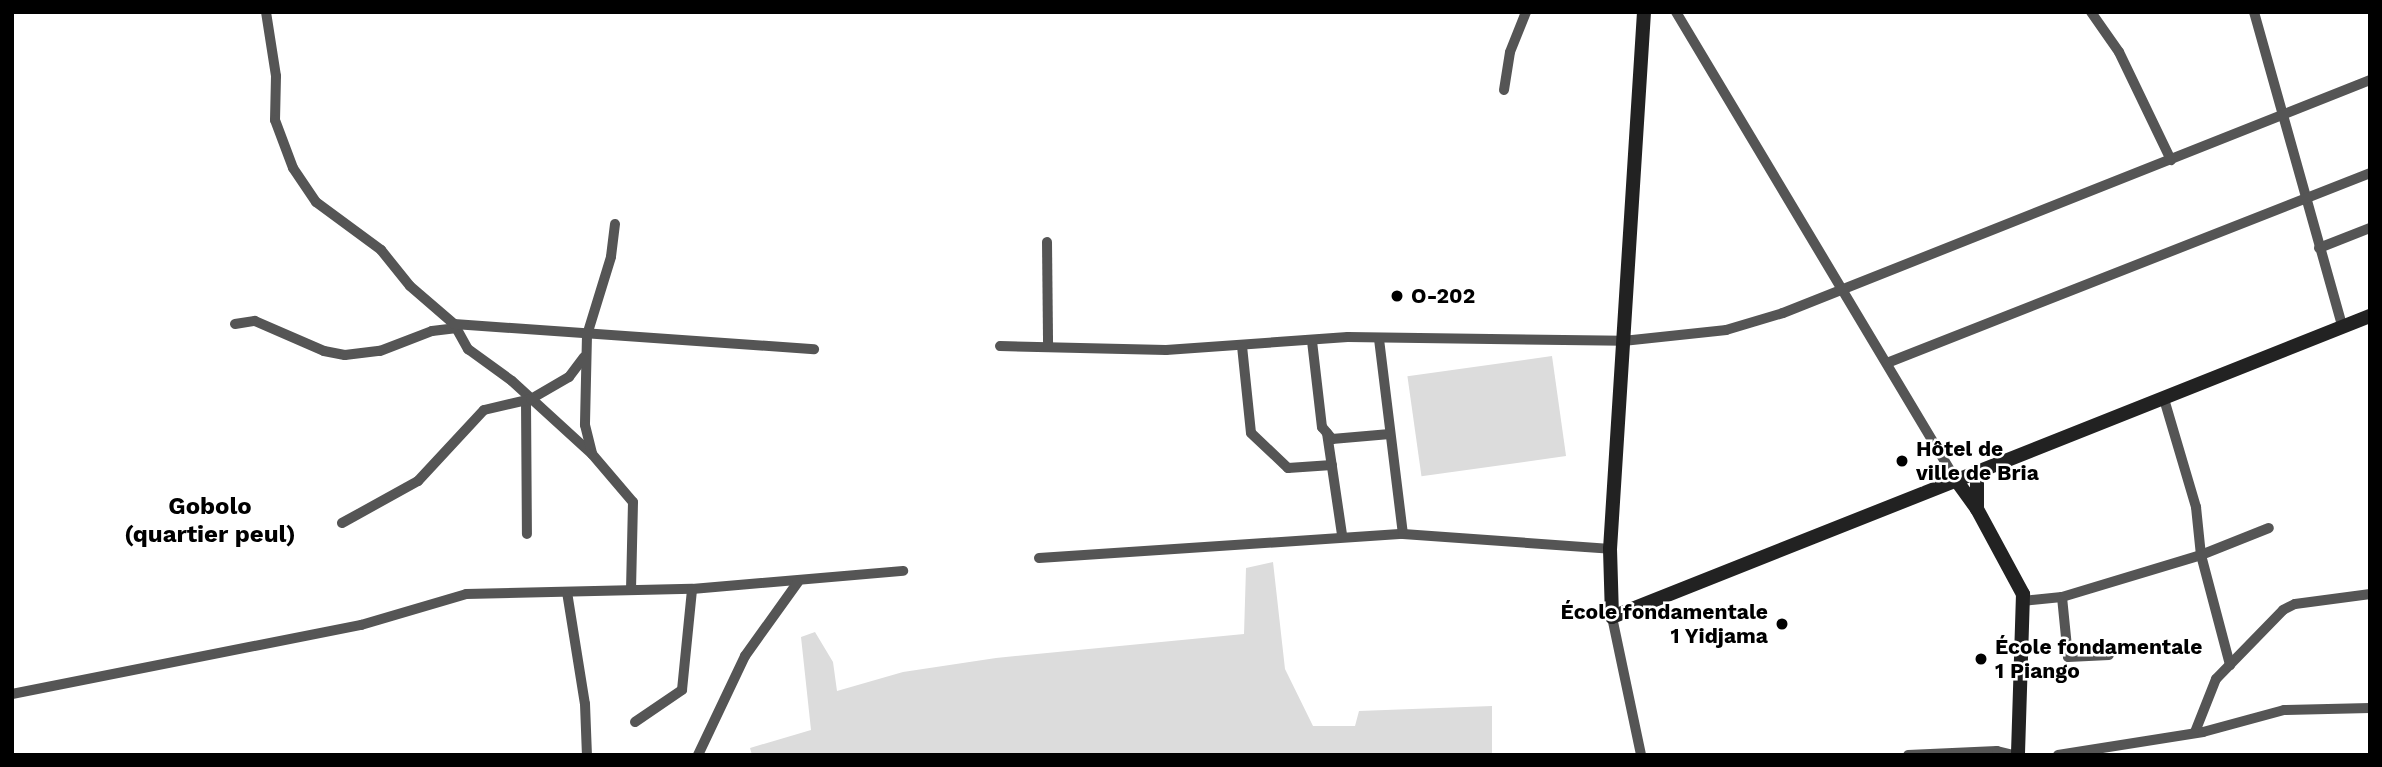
<!DOCTYPE html>
<html>
<head>
<meta charset="utf-8">
<style>
  body { margin:0 }
  #map { position:relative; width:2382px; height:767px; overflow:hidden; background:#fff; font-family:"Work Sans",sans-serif }
  div>[style] { position:absolute }
  [style*='--x'] { left:calc(var(--x)*1px); top:calc(var(--y)*1px); width:calc(var(--w)*1px); rotate:calc(var(--a)*1deg) }
  .green>* { inset:0; background:#dcdcdc; transform-origin:0 0 }
  .street>* { height:10px; margin:-5px; padding:0 5px; transform-origin:5px; border-radius:5px; background:#555 }
  .secondary>* { height:14px; margin:-7px; padding:0 7px; transform-origin:7px; border-radius:7px; background:#222 }
  .dots>* { width:19px; height:19px; translate:-50% -50%; box-sizing:border-box; border:4px solid #fff; border-radius:50% }
  span { translate:-50% -50%; white-space:nowrap; text-align:center; line-height:1.15; -webkit-text-stroke:5px #fff; paint-order:stroke }
  .poi-label { font-size:21px; color:#000; font-weight:700 }
  .left { translate:0 -50%; text-align:left }
  .right { translate:-100% -50%; text-align:right }
  .quarter-label { font-size:24px; color:#000; font-weight:700 }
  .frame { position:absolute; inset:0; border:14px solid #000; pointer-events:none }
</style>
</head>
<body>
<div id="map">
  <div class="green">
    <div style="left:1552px;top:356px;width:101px;height:146px;rotate:82deg"></div>
    <div style="clip-path:polygon(1273px 562px,1285px 669px,1313px 726px,1355px 726px,1359px 711px,1492px 706px,1492px 755px,752px 755px,750px 748px,811px 730px,801px 637px,815px 632px,833px 662px,837px 691px,903px 672px,996px 658px,1244px 634px,1246px 568px)"></div>
  </div>
  <div class="street">
    <div style="--x:266;--y:12;--w:65;--a:81.1"></div>
    <div style="--x:276;--y:76;--w:44;--a:91.3"></div>
    <div style="--x:275;--y:120;--w:51;--a:69.4"></div>
    <div style="--x:293;--y:168;--w:41;--a:55.9"></div>
    <div style="--x:316;--y:202;--w:81;--a:36.4"></div>
    <div style="--x:381;--y:250;--w:46;--a:51.1"></div>
    <div style="--x:410;--y:286;--w:58;--a:40.8"></div>
    <div style="--x:454;--y:324;--w:29;--a:61"></div>
    <div style="--x:468;--y:349;--w:54;--a:36"></div>
    <div style="--x:512;--y:381;--w:108;--a:42.4"></div>
    <div style="--x:1676;--y:12;--w:545;--a:59.11"></div>
    <div style="--x:2091;--y:12;--w:49;--a:55"></div>
    <div style="--x:2119;--y:52;--w:120;--a:64.3"></div>
    <div style="--x:2254;--y:12;--w:326;--a:74.3"></div>
    <div style="--x:1504;--y:90;--w:38;--a:-81"></div>
    <div style="--x:1510;--y:52;--w:43;--a:-68.2"></div>
    <div style="--x:615;--y:224;--w:33;--a:97"></div>
    <div style="--x:611;--y:257;--w:82;--a:107.1"></div>
    <div style="--x:587;--y:335;--w:90;--a:91.3"></div>
    <div style="--x:585;--y:425;--w:30;--a:76"></div>
    <div style="--x:592;--y:454;--w:63;--a:49.5"></div>
    <div style="--x:633;--y:502;--w:88;--a:91.3"></div>
    <div style="--x:1047;--y:242;--w:104;--a:89.4"></div>
    <div style="--x:2319;--y:248;--w:55;--a:-21.4"></div>
    <div style="--x:235;--y:324;--w:20;--a:-9"></div>
    <div style="--x:255;--y:321;--w:75;--a:23.5"></div>
    <div style="--x:324;--y:351;--w:21;--a:11"></div>
    <div style="--x:345;--y:355;--w:35;--a:-7"></div>
    <div style="--x:380;--y:351;--w:56;--a:-21"></div>
    <div style="--x:432;--y:331;--w:23;--a:-7"></div>
    <div style="--x:454;--y:324;--w:361;--a:4"></div>
    <div style="--x:1379;--y:339;--w:196;--a:83"></div>
    <div style="--x:1312;--y:341;--w:87;--a:83.4"></div>
    <div style="--x:1322;--y:427;--w:16;--a:50"></div>
    <div style="--x:1332;--y:439;--w:58;--a:-4.9"></div>
    <div style="--x:1000;--y:346;--w:166;--a:1.4"></div>
    <div style="--x:1166;--y:350;--w:182;--a:-4.1"></div>
    <div style="--x:1348;--y:337;--w:275;--a:0.8"></div>
    <div style="--x:1623;--y:341;--w:104;--a:-6.1"></div>
    <div style="--x:1726;--y:330;--w:59;--a:-16.6"></div>
    <div style="--x:1783;--y:313;--w:632;--a:-21.65"></div>
    <div style="--x:1242;--y:346;--w:87;--a:84.1"></div>
    <div style="--x:1251;--y:433;--w:51;--a:43.4"></div>
    <div style="--x:1288;--y:468;--w:44;--a:-3.9"></div>
    <div style="--x:1887;--y:363;--w:519;--a:-21.47"></div>
    <div style="--x:2164;--y:399;--w:113;--a:73.5"></div>
    <div style="--x:2196;--y:507;--w:48;--a:84.1"></div>
    <div style="--x:2201;--y:555;--w:114;--a:75.2"></div>
    <div style="--x:526;--y:401;--w:133;--a:89.6"></div>
    <div style="--x:1327;--y:433;--w:103;--a:81.6"></div>
    <div style="--x:342;--y:523;--w:87;--a:-28.9"></div>
    <div style="--x:418;--y:481;--w:97;--a:-47.1"></div>
    <div style="--x:484;--y:410;--w:48;--a:-13.2"></div>
    <div style="--x:531;--y:399;--w:44;--a:-30.1"></div>
    <div style="--x:569;--y:377;--w:25;--a:-53"></div>
    <div style="--x:1039;--y:558;--w:365;--a:-3.8"></div>
    <div style="--x:1403;--y:534;--w:208;--a:4.1"></div>
    <div style="--x:567;--y:592;--w:113;--a:80.9"></div>
    <div style="--x:585;--y:704;--w:51;--a:87.8"></div>
    <div style="--x:2062;--y:597;--w:60;--a:84.3"></div>
    <div style="--x:2068;--y:657;--w:41;--a:-2.8"></div>
    <div style="--x:2023;--y:601;--w:39;--a:-6"></div>
    <div style="--x:2062;--y:597;--w:145;--a:-16.8"></div>
    <div style="--x:2201;--y:555;--w:73;--a:-21.7"></div>
    <div style="--x:1612;--y:617;--w:141;--a:78.1"></div>
    <div style="--x:12;--y:694;--w:356;--a:-11.2"></div>
    <div style="--x:361;--y:625;--w:109;--a:-16.4"></div>
    <div style="--x:466;--y:594;--w:226;--a:-1.3"></div>
    <div style="--x:692;--y:589;--w:212;--a:-4.9"></div>
    <div style="--x:635;--y:722;--w:57;--a:-34.2"></div>
    <div style="--x:682;--y:690;--w:101;--a:-84.3"></div>
    <div style="--x:2195;--y:732;--w:57;--a:-68.4"></div>
    <div style="--x:2216;--y:679;--w:96;--a:-45.8"></div>
    <div style="--x:2283;--y:610;--w:13;--a:-27"></div>
    <div style="--x:2295;--y:604;--w:76;--a:-7.6"></div>
    <div style="--x:698;--y:755;--w:110;--a:-64.6"></div>
    <div style="--x:745;--y:656;--w:91;--a:-54.4"></div>
    <div style="--x:1908;--y:755;--w:89;--a:-2.6"></div>
    <div style="--x:1997;--y:751;--w:16;--a:14"></div>
    <div style="--x:2058;--y:755;--w:147;--a:-9"></div>
    <div style="--x:2203;--y:732;--w:84;--a:-15.2"></div>
    <div style="--x:2284;--y:710;--w:86;--a:-1.3"></div>
  </div>
  <div class="secondary">
    <div style="--x:1644;--y:12;--w:538;--a:93.62"></div>
    <div style="--x:1610;--y:549;--w:68;--a:88.3"></div>
    <div style="--x:1612;--y:617;--w:816;--a:-21.66"></div>
    <div style="--x:1956;--y:480;--w:36;--a:54"></div>
    <div style="--x:1977;--y:509;--w:97;--a:61.6"></div>
    <div style="--x:2023;--y:594;--w:161;--a:91.8"></div>
    <div style="--x:1977;--y:509;--w:37;--a:-90"></div>
  </div>
  <div class="dots">
    <div style="left:1397px;top:296px;background:#000"></div>
    <div style="left:1902px;top:461px;background:#000"></div>
    <div style="left:1782px;top:624px;background:#000"></div>
    <div style="left:1981px;top:659px;background:#000"></div>
  </div>
  <div class="poi-label">
    <span class="left" style="left:1411px;top:296px">O-202</span>
    <span class="left" style="left:1916px;top:461px">Hôtel de<br>ville de Bria</span>
    <span class="right" style="left:1768px;top:624px">École fondamentale<br>1 Yidjama</span>
    <span class="left" style="left:1995px;top:659px">École fondamentale<br>1 Piango</span>
  </div>
  <div class="quarter-label">
    <span style="left:210px;top:521px">Gobolo<br>(quartier peul)</span>
  </div>
  <div class="frame"></div>
</div>
</body>
</html>
